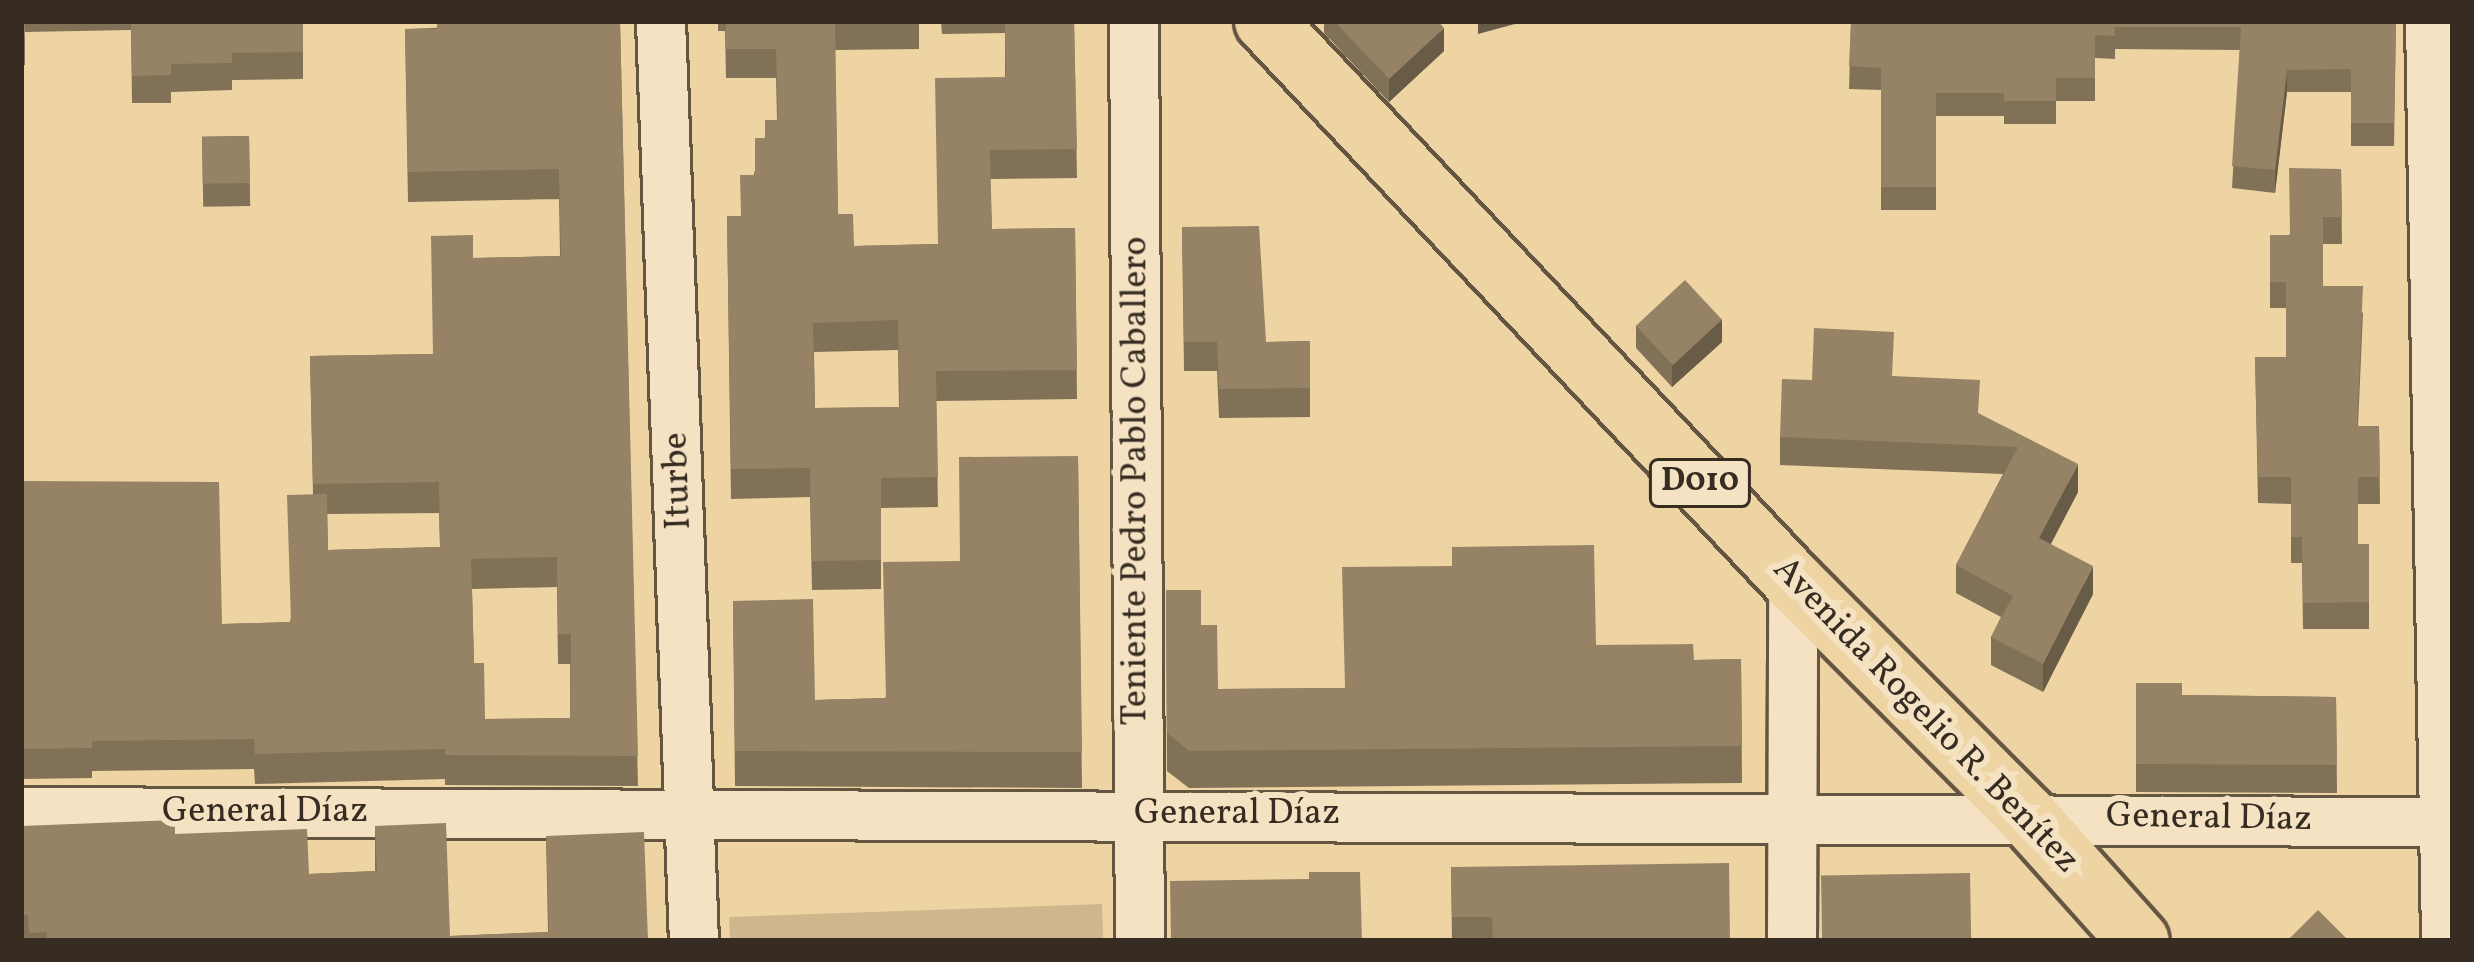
<!DOCTYPE html>
<html>
<head>
<meta charset="utf-8">
<style>
  body { margin:0 }
  #map { position:relative; width:2474px; height:962px; overflow:hidden; background:#eed3a3; font-family:Vollkorn,serif }
  div>[style] { position:absolute }
  [style*='--x'] { left:calc(var(--x)*1px); top:calc(var(--y)*1px); width:calc(var(--w)*1px); rotate:calc(var(--a)*1deg) }
  .green>* { inset:0; background:#cfb78d; transform-origin:0 0 }
  .roads { filter:drop-shadow(3px 0 #655642) drop-shadow(-3px 0 #655642) drop-shadow(0 3px #655642) drop-shadow(0 -3px #655642) }
  .minor>* { height:48px; margin:-24px; padding:0 24px; transform-origin:24px; border-radius:24px; background:#f4e2c3 }
  .major>* { height:60px; margin:-30px; padding:0 30px; transform-origin:30px; border-radius:30px; background:#eed3a3 }
  .wall>* { inset:0; background:#817157; transform-origin:0 0 }
  .shaded-wall>* { inset:0; background:#695c47 }
  .building>* { inset:0; background:#968365; transform-origin:0 0 }
  span { translate:-50% -50%; white-space:nowrap; text-align:center; line-height:1.15; -webkit-text-stroke:12px #f4e2c3; paint-order:stroke }
  .shield-label span { padding:3px 9px; background:#f4e2c3; border:3px solid; border-radius:9px; -webkit-text-stroke-width:0 }
  .shield-label { font-size:33px; color:#372c22; font-weight:700 }
  .street-label { font-size:36px; color:#372c22 }
  .frame { position:absolute; inset:0; border:24px solid #372c22; pointer-events:none }
</style>
</head>
<body>
<div id="map">
  <div class="green">
    <div style="left:1102px;top:904px;width:37px;height:373px;rotate:88deg"></div>
  </div>
  <div class="roads">
    <div class="minor">
      <div style="--x:661;--y:21;--w:921;--a:87.95"></div>
      <div style="--x:1134;--y:21;--w:920;--a:89.63"></div>
      <div style="--x:2430;--y:21;--w:920;--a:89"></div>
      <div style="--x:21;--y:812;--w:2432;--a:0.24"></div>
      <div style="--x:1792;--y:941;--w:360;--a:-89.8"></div>
    </div>
    <div class="major">
      <div style="--x:1265;--y:21;--w:770;--a:46.68"></div>
      <div style="--x:1793;--y:581;--w:333;--a:45.1"></div>
      <div style="--x:2028;--y:817;--w:166;--a:48.2"></div>
    </div>
  </div>
  <div class="wall">
    <div style="clip-path:polygon(21px 21px,303px 21px,303px 79px,232px 80px,232px 90px,171px 92px,171px 103px,132px 103px,131px 30px,25px 32px,25px 65px,21px 66px)"></div>
    <div style="clip-path:polygon(evenodd,620px 21px,638px 786px,445px 785px,445px 779px,255px 784px,254px 769px,92px 771px,92px 778px,21px 779px,21px 481px,222px 624px,290px 622px,313px 494px,310px 356px,433px 354px,473px 258px,560px 256px,559px 199px,408px 202px,405px 29px,620px 21px,439px 513px,440px 547px,328px 550px,327px 514px,439px 513px,620px 21px,557px 587px,558px 664px,570px 664px,570px 718px,485px 719px,474px 663px,472px 589px,557px 587px)"></div>
    <div style="clip-path:polygon(evenodd,718px 21px,919px 21px,919px 49px,835px 50px,838px 214px,854px 246px,938px 244px,1005px 77px,1005px 33px,942px 34px,941px 21px,1074px 21px,1077px 178px,990px 179px,992px 229px,1075px 228px,1077px 399px,936px 401px,938px 507px,881px 508px,881px 589px,812px 590px,810px 497px,731px 499px,727px 216px,741px 216px,765px 138px,777px 120px,776px 78px,726px 78px,725px 31px,718px 31px,718px 21px,898px 350px,899px 407px,815px 408px,814px 352px,898px 350px)"></div>
    <div style="clip-path:polygon(1324px 21px,1438px 21px,1444px 51px,1389px 102px,1324px 33px)"></div>
    <div style="clip-path:polygon(1809px 21px,2396px 21px,2394px 146px,2351px 146px,2351px 92px,2287px 92px,2275px 193px,2232px 188px,2240px 50px,2115px 49px,2115px 59px,2095px 58px,2095px 101px,2056px 101px,2056px 124px,2004px 124px,2004px 116px,1936px 116px,1936px 210px,1881px 210px,1881px 90px,1849px 89px,1851px 23px)"></div>
    <div style="left:249px;top:136px;width:70px;height:47px;rotate:89deg"></div>
    <div style="clip-path:polygon(2341px 169px,2342px 244px,2323px 244px,2323px 286px,2363px 313px,2358px 426px,2379px 426px,2380px 504px,2358px 504px,2358px 544px,2369px 544px,2369px 629px,2303px 629px,2302px 563px,2291px 563px,2291px 504px,2258px 503px,2255px 357px,2286px 357px,2286px 308px,2270px 308px,2270px 235px,2289px 235px)"></div>
    <div style="clip-path:polygon(1182px 227px,1266px 342px,1310px 341px,1310px 417px,1219px 418px,1217px 371px,1184px 371px)"></div>
    <div style="clip-path:polygon(1636px 326px,1722px 342px,1672px 387px,1636px 348px)"></div>
    <div style="clip-path:polygon(1894px 376px,1980px 414px,2078px 492px,2051px 544px,2093px 594px,2043px 692px,1991px 665px,1991px 637px,2001px 617px,1956px 593px,1956px 565px,2003px 474px,1780px 465px,1780px 437px,1812px 380px)"></div>
    <div style="clip-path:polygon(1078px 456px,1082px 788px,735px 786px,733px 601px,815px 700px,885px 698px,960px 561px)"></div>
    <div style="clip-path:polygon(1166px 590px,1201px 625px,1218px 689px,1344px 688px,1596px 645px,1694px 660px,1741px 659px,1742px 783px,1189px 788px,1167px 771px)"></div>
    <div style="clip-path:polygon(2136px 683px,2182px 695px,2336px 697px,2337px 793px,2136px 792px)"></div>
    <div style="clip-path:polygon(21px 826px,175px 834px,309px 874px,375px 871px,375px 826px,450px 936px,548px 932px,546px 836px,648px 941px,21px 941px)"></div>
    <div style="clip-path:polygon(1451px 867px,1730px 941px,1452px 941px)"></div>
  </div>
  <div class="shaded-wall">
    <div style="clip-path:polygon(1478px 21px,1526px 21px,1478px 34px)"></div>
    <div style="clip-path:polygon(1444px 28px,1444px 51px,1389px 102px,1389px 79px)"></div>
    <div style="clip-path:polygon(2287px 70px,2287px 92px,2275px 193px,2275px 170px)"></div>
    <div style="clip-path:polygon(1722px 319px,1722px 342px,1672px 387px,1672px 364px)"></div>
    <div style="clip-path:polygon(2078px 464px,2078px 492px,2039px 566px,2039px 538px)"></div>
    <div style="clip-path:polygon(2093px 566px,2093px 594px,2043px 692px,2043px 664px)"></div>
  </div>
  <div class="building">
    <div style="left:21px;top:21px;width:4px;height:17px"></div>
    <div style="clip-path:polygon(131px 21px,303px 21px,303px 52px,232px 53px,232px 63px,171px 64px,171px 75px,132px 76px)"></div>
    <div style="clip-path:polygon(evenodd,437px 21px,620px 21px,638px 756px,445px 755px,445px 749px,255px 754px,254px 739px,92px 741px,92px 748px,21px 749px,21px 481px,219px 482px,222px 624px,291px 622px,287px 495px,327px 494px,328px 550px,440px 547px,439px 482px,313px 484px,310px 356px,433px 354px,431px 236px,473px 235px,473px 258px,561px 256px,559px 169px,408px 172px,405px 29px,437px 29px,437px 21px,557px 557px,558px 634px,571px 634px,570px 718px,485px 719px,484px 663px,474px 663px,471px 559px,557px 557px)"></div>
    <div style="clip-path:polygon(evenodd,726px 21px,835px 21px,838px 214px,853px 214px,854px 246px,938px 244px,935px 78px,1006px 77px,1005px 21px,1074px 21px,1077px 149px,990px 150px,992px 229px,1075px 228px,1077px 370px,936px 371px,938px 477px,881px 478px,881px 560px,812px 561px,810px 468px,731px 469px,727px 216px,741px 216px,740px 175px,755px 175px,755px 138px,765px 138px,765px 120px,778px 120px,776px 49px,726px 49px,726px 21px,898px 320px,900px 407px,815px 408px,813px 323px,898px 320px)"></div>
    <div style="clip-path:polygon(1334px 21px,1438px 21px,1444px 28px,1389px 79px)"></div>
    <div style="clip-path:polygon(1851px 21px,2396px 21px,2394px 123px,2351px 123px,2351px 69px,2287px 70px,2275px 170px,2232px 166px,2241px 27px,2114px 27px,2115px 36px,2095px 35px,2095px 78px,2056px 78px,2056px 101px,2004px 101px,2004px 93px,1936px 93px,1936px 187px,1881px 187px,1881px 68px,1849px 66px)"></div>
    <div style="left:249px;top:136px;width:47px;height:47px;rotate:89deg"></div>
    <div style="clip-path:polygon(2289px 168px,2341px 169px,2342px 217px,2323px 217px,2323px 286px,2363px 286px,2357px 426px,2379px 426px,2380px 477px,2358px 477px,2358px 544px,2369px 544px,2369px 602px,2303px 603px,2302px 537px,2291px 537px,2291px 477px,2258px 477px,2255px 357px,2286px 357px,2286px 282px,2270px 282px,2270px 235px,2290px 235px)"></div>
    <div style="clip-path:polygon(1259px 226px,1266px 342px,1310px 341px,1310px 388px,1219px 389px,1217px 342px,1184px 342px,1182px 227px)"></div>
    <div style="left:1685px;top:280px;width:54px;height:67px;rotate:47deg"></div>
    <div style="clip-path:polygon(1814px 328px,1894px 332px,1892px 376px,1980px 380px,1978px 413px,2078px 464px,2039px 538px,2093px 566px,2043px 664px,1991px 637px,2013px 596px,1956px 565px,2018px 447px,1780px 437px,1782px 379px,1812px 380px)"></div>
    <div style="clip-path:polygon(1078px 456px,1082px 752px,735px 751px,733px 601px,813px 599px,815px 700px,886px 698px,883px 562px,960px 561px,959px 457px)"></div>
    <div style="clip-path:polygon(1594px 545px,1596px 645px,1693px 644px,1694px 660px,1741px 659px,1742px 746px,1189px 751px,1167px 733px,1166px 590px,1201px 590px,1201px 625px,1217px 625px,1218px 689px,1345px 688px,1342px 567px,1452px 566px,1452px 547px)"></div>
    <div style="clip-path:polygon(2136px 683px,2182px 683px,2182px 695px,2336px 697px,2337px 765px,2136px 764px)"></div>
    <div style="clip-path:polygon(175px 820px,175px 834px,307px 829px,309px 874px,377px 871px,375px 826px,446px 823px,450px 936px,549px 932px,546px 836px,644px 832px,648px 941px,47px 941px,47px 932px,29px 933px,28px 915px,21px 916px,21px 826px)"></div>
    <div style="clip-path:polygon(1729px 863px,1730px 941px,1493px 941px,1492px 917px,1452px 917px,1451px 867px)"></div>
    <div style="clip-path:polygon(1309px 872px,1360px 872px,1362px 941px,1171px 941px,1170px 881px,1309px 879px)"></div>
    <div style="left:1970px;top:873px;width:68px;height:149px;rotate:89deg"></div>
    <div style="clip-path:polygon(2318px 910px,2349px 941px,2287px 941px)"></div>
  </div>
  <div class="shield-label">
    <span style="left:1700px;top:483px">D010</span>
  </div>
  <div class="street-label">
    <span style="left:679px;top:481px;rotate:-92deg">Iturbe</span>
    <span style="left:1137px;top:481px;rotate:-90deg">Teniente Pedro Pablo Caballero</span>
    <span style="left:1925px;top:716px;rotate:46deg">Avenida Rogelio R. Benítez</span>
    <span style="left:265px;top:813px">General Díaz</span>
    <span style="left:1237px;top:815px">General Díaz</span>
    <span style="left:2209px;top:819px;rotate:1deg">General Díaz</span>
  </div>
  <div class="frame"></div>
</div>
</body>
</html>
